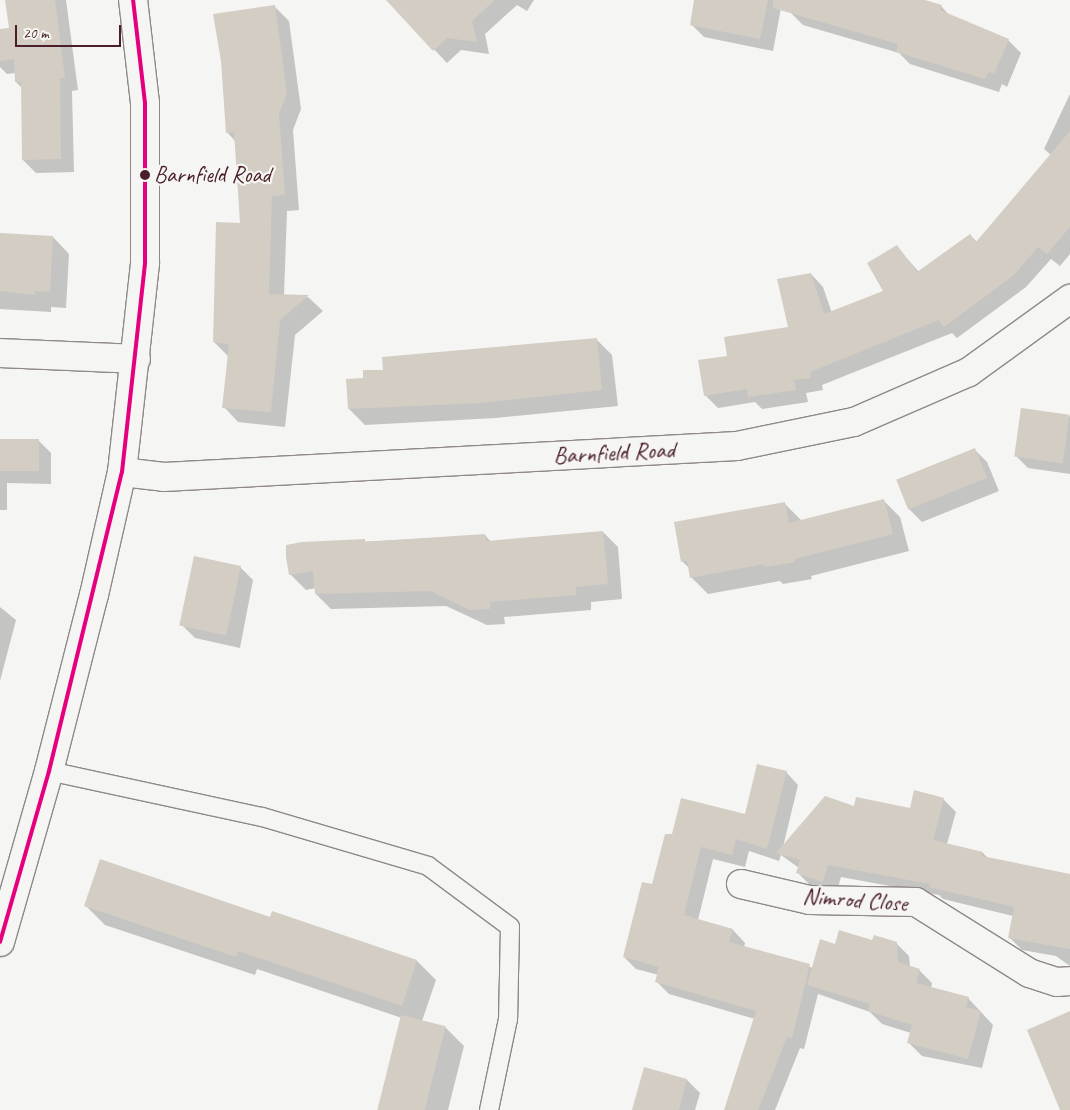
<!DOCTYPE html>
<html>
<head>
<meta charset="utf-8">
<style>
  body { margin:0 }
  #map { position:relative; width:1070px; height:1110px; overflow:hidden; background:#f5f5f3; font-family:Caveat,sans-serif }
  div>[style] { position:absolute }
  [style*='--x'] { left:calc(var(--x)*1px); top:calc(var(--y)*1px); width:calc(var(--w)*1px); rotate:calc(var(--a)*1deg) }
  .shadow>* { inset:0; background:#0003 }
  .building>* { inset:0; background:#d4cdc4; transform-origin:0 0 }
  .roads { filter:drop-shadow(1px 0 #8f8788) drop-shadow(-1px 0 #8f8788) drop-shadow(0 1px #8f8788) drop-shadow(0 -1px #8f8788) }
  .lane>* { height:18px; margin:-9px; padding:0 9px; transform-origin:9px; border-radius:9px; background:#f5f5f3 }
  .street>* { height:28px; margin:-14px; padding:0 14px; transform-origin:14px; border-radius:14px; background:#f5f5f3 }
  .bus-1>* { height:4px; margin:-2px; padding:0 2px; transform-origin:2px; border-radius:2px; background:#e5007d }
  .dots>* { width:14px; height:14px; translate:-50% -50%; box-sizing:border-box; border:2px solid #f6f6f2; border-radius:50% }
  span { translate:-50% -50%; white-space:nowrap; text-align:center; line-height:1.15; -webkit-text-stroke:4.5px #f6f6f2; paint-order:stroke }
  .bus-label { font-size:23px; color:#4a1f2b }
  .left { translate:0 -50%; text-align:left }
  .street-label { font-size:24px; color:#4a1f2b }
  .scale { position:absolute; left:15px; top:25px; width:106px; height:22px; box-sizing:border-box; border:2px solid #4a1f2b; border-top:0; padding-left:6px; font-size:15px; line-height:18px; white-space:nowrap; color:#4a1f2b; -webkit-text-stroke:4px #f6f6f2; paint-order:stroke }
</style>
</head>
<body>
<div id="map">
  <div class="shadow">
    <div style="clip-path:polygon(6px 0,66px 0,78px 90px,72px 91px,74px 172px,36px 173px,23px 160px,22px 88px,16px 82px,15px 73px,7px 74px,0 67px,0 30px,11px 29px)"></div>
    <div style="clip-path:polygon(398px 0,534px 0,527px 11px,517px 5px,485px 34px,489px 54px,461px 50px,447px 63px,392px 5px)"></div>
    <div style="clip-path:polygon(696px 0,773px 0,781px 8px,773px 51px,704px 37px,691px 24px)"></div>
    <div style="clip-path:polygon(793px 0,919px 0,941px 6px,950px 16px,1008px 40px,1021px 53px,1007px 87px,1002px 84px,999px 92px,910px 64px,899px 53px,803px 25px,790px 12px)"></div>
    <div style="clip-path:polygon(274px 6px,289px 21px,301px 109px,293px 130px,299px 210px,287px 211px,284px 296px,308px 297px,323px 311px,295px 335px,285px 427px,238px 422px,224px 407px,229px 357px,214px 342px,242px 224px,235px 141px,227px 132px)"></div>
    <div style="clip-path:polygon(1070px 94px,1070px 254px,1060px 266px,1051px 259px,1026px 287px,957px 338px,952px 333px,822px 385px,823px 390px,806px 393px,808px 402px,762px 409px,755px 402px,718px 408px,705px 395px,729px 357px,789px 329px,811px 274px,823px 287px,832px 313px,885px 292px,897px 247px,919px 272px,970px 235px,977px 242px,1051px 155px,1044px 149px)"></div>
    <div style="clip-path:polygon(0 234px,53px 237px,69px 254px,66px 308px,51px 307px,51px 312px,0 309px)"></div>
    <div style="clip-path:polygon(596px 339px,612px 355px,618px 406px,496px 418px,365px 425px,349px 409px,364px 379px,385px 371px)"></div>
    <div style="clip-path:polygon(1070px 416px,1070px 474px,1028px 468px,1015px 455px)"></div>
    <div style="clip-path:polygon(0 440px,38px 440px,51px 453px,51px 484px,7px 483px,7px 510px,0 510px)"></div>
    <div style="clip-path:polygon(974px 449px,987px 462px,999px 491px,922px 522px,909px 509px)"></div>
    <div style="clip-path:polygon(883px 500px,900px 517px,909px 551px,811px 576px,812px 579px,783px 584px,780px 581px,708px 594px,691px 577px,689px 568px,682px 561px,785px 504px,802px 521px)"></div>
    <div style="clip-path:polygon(603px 532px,618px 547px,622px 599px,591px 602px,591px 610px,504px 617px,505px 624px,487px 625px,446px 606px,331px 609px,316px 594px,316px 588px,306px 590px,290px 574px,286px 546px,485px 535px,491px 542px)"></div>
    <div style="clip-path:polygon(240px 567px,253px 580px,240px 648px,195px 638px,182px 625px)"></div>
    <div style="clip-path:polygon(0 607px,16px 620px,0 681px)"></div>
    <div style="clip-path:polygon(786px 772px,798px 785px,783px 847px,855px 808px,910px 809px,943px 799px,956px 812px,947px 844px,983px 853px,988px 858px,1070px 875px,1070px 966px,1056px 956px,1022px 950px,1009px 937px,1013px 916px,943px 899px,939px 895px,841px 877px,836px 894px,810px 885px,797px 872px,799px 868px,781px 855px,779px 861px,749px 851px,745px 867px,713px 859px,698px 920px,733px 930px,745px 943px,744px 947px,813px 968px,836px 945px,873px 941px,896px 943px,909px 956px,910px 967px,919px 970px,932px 983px,931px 989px,968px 998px,993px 1025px,982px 1068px,922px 1056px,909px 1043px,911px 1033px,882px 1024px,870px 1012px,818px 994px,804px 1049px,800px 1048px,775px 1110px,726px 1110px,755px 1019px,669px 994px,657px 982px,659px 975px,636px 969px,624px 957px,653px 886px,666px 836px,745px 816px)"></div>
    <div style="clip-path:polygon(86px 906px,271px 918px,417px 961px,436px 980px,422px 1021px,445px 1027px,464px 1046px,448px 1110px,378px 1110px,402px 1018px,257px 969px,255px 975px,105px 925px)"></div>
    <div style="clip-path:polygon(645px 1068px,687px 1080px,700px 1093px,695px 1110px,633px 1110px)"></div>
  </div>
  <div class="building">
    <div style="clip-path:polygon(5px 0,55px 0,65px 78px,60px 78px,61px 159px,22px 160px,21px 82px,15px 82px,14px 59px,0 61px,0 29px,9px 28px)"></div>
    <div style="clip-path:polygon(386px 0,495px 0,472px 21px,477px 42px,447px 38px,433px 51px)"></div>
    <div style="clip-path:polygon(694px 0,768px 0,760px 39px,690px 25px)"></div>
    <div style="clip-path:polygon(774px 0,925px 0,942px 5px,940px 10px,1009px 39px,994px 74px,989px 72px,985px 79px,896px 52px,898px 44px,773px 8px)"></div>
    <div style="clip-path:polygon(275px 5px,287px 94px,279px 114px,285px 195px,272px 196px,269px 294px,309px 295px,280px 320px,271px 412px,222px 408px,229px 344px,213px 342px,216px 222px,240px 223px,234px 132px,226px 133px,221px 61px,213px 14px)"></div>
    <div style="clip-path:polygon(1070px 131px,1070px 227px,1047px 254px,1038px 247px,1014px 275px,944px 327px,939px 320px,810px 372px,811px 378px,794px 380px,796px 390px,748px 397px,747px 389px,704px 396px,698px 360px,727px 356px,724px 337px,788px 327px,777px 279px,811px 273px,824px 314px,883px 291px,867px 263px,897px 245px,917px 272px,970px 234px,976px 242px)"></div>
    <div style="clip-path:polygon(0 233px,53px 236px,50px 292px,35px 291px,34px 295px,0 291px)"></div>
    <div style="clip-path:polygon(597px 338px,602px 390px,479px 403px,348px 409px,346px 379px,363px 378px,363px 370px,383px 370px,382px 357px)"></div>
    <div style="left:1021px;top:408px;width:49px;height:49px;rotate:8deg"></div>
    <div style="left:0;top:439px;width:39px;height:32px"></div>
    <div style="left:975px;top:448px;width:32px;height:85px;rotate:68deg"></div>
    <div style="clip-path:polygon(884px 499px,893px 534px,795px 559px,795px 562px,765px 567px,764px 564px,690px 578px,687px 561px,681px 562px,674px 522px,785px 502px,789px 523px)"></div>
    <div style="clip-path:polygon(603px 531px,608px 584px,576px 587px,576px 595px,490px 602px,490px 609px,470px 610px,430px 591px,315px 594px,313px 571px,289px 575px,286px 557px,286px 545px,302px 542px,365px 539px,365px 542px,485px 534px,486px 541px)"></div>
    <div style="left:194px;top:556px;width:48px;height:71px;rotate:12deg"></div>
    <div style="clip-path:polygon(757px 764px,787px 771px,767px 849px,736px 839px,732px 855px,701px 847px,684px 915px,733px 929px,729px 942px,810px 964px,792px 1038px,787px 1037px,758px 1110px,724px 1110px,756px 1011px,655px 982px,659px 967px,623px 957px,642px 882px,652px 884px,665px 834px,672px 834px,681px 798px,745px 814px)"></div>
    <div style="clip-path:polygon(914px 790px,944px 798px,933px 840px,983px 852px,982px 856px,1070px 874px,1070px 949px,1008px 938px,1014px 907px,929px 887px,930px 884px,828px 865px,823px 882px,796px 873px,800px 860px,776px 853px,825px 796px,854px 806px,856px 797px,910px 808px)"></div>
    <div style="clip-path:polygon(100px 859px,270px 917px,272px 911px,417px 960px,402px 1006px,238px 951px,236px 957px,84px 906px)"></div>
    <div style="clip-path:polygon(839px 930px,872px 940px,874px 935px,897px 942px,898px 962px,920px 969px,916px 983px,969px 997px,966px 1007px,981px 1011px,968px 1059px,907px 1043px,912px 1025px,868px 1011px,870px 1004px,807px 985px,820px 939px,835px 944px)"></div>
    <div style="clip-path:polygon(1070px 1011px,1070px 1110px,1060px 1110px,1027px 1030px)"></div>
    <div style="left:401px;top:1015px;width:46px;height:98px;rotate:14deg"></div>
    <div style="clip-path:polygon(644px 1067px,687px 1079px,679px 1110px,632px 1110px)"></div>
  </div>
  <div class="roads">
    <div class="lane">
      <div style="--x:49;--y:771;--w:218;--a:12.2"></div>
      <div style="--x:262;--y:817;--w:173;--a:16.4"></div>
      <div style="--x:428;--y:866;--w:102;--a:36.6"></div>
      <div style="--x:510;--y:927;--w:92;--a:91.2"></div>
      <div style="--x:508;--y:1019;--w:93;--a:101.8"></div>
    </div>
    <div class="street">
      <div style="--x:0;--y:353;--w:136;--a:2.5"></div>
      <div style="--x:122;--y:472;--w:42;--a:6.8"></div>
      <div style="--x:164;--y:477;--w:574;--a:-3.1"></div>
      <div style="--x:737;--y:446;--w:119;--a:-11.6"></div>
      <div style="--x:854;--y:422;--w:125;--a:-23.5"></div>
      <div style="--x:969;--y:372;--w:125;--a:-35.9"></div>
      <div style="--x:741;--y:884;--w:71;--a:13.1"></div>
      <div style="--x:810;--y:900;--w:106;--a:1.1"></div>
      <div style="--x:916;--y:902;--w:133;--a:32.1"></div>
      <div style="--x:1029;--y:973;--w:29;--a:18"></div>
      <div style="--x:1057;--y:982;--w:13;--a:-4"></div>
      <div style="--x:0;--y:942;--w:178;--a:-74"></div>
      <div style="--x:49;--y:771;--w:182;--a:-75.7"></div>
      <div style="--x:94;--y:595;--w:126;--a:-77.2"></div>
      <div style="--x:122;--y:472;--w:211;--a:-83.7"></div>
      <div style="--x:145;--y:262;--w:159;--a:-90"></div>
      <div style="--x:145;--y:103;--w:104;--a:-96.6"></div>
    </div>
  </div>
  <div class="bus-1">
    <div style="--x:0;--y:942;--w:178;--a:-74"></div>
    <div style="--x:49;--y:771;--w:308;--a:-76.3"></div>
    <div style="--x:122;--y:472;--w:211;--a:-83.7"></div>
    <div style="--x:145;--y:262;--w:159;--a:-90"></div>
    <div style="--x:145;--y:103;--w:104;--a:-96.6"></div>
  </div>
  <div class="dots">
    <div style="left:145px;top:175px;background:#4a1f2b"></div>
  </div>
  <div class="bus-label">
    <span class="left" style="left:154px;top:175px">Barnfield Road</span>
  </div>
  <div class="street-label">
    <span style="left:614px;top:453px;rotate:-3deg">Barnfield Road</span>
    <span style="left:855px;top:900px;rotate:4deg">Nimrod Close</span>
  </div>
  <div class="scale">20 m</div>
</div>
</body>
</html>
